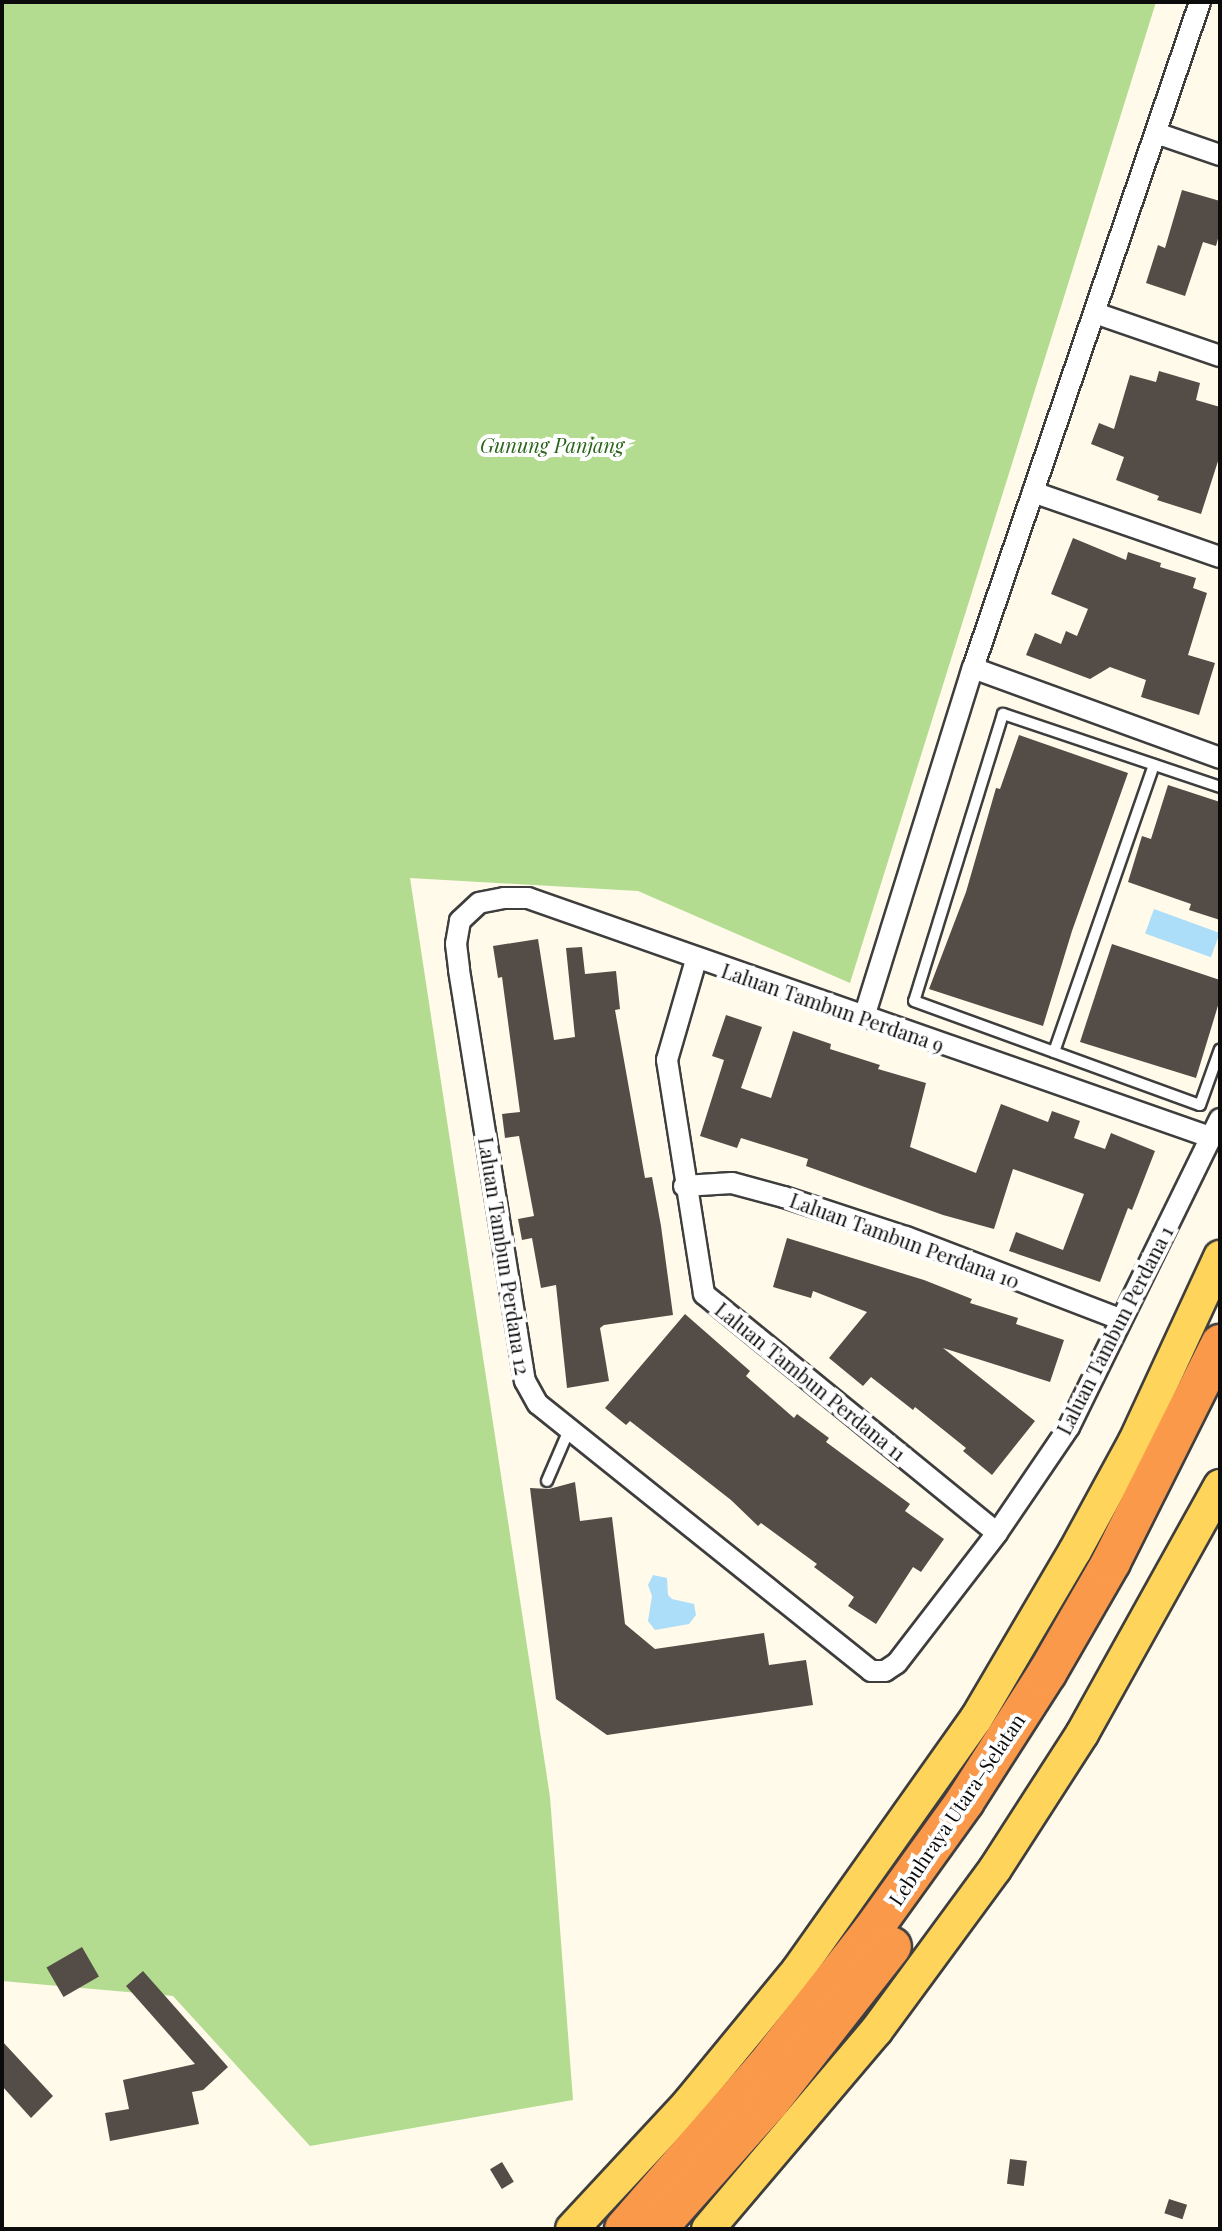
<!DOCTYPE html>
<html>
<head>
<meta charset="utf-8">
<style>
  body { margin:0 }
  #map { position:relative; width:1222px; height:2231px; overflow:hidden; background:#fffae9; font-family:"Playfair Display",serif }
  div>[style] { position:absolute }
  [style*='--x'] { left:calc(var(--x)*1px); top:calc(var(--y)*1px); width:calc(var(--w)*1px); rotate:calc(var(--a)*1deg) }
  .forest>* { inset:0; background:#b3dc90 }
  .water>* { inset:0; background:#acddf9; transform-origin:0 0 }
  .building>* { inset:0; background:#544c47; transform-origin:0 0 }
  .roads { filter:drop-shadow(2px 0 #3e3e3e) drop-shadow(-2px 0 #3e3e3e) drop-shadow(0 2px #3e3e3e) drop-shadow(0 -2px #3e3e3e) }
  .service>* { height:10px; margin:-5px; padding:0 5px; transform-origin:5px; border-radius:5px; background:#fff }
  .minor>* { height:20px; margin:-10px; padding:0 10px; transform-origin:10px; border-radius:10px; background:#fff }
  .primary>* { height:32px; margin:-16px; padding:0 16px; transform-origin:16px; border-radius:16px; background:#ffd45a }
  .motorway>* { height:38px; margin:-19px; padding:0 19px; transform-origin:19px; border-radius:19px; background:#fb994b }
  span { translate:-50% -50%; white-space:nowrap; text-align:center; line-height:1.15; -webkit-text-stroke:8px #fff; paint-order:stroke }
  .park-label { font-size:20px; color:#2a651a; font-style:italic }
  .street-label { font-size:20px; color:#0b0b0b }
  .frame { position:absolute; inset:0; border:4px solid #0b0b0b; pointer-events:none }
</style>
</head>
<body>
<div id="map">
  <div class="forest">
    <div style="clip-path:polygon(2px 2px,1156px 2px,850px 983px,638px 891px,410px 878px,550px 1797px,573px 2100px,310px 2146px,173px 1996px,2px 1981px)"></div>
  </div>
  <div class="water">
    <div style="left:1154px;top:909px;width:70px;height:26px;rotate:20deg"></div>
    <div style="clip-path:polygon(653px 1575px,667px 1578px,668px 1595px,672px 1599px,694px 1604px,696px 1615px,689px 1624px,655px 1630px,651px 1625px,648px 1621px,652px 1596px,648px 1585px)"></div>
  </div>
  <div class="building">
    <div style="clip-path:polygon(1182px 190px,1220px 201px,1220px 231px,1216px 246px,1203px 242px,1185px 296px,1146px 283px,1158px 245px,1165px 248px)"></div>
    <div style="clip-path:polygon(1159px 371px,1200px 383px,1196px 400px,1220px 407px,1220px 455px,1201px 514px,1157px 500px,1159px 496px,1116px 480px,1124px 457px,1091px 444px,1099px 423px,1114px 429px,1130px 375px,1156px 382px)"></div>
    <div style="clip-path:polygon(1073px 538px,1126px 560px,1128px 552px,1161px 563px,1160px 567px,1196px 578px,1193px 588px,1207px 593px,1188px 655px,1215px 663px,1199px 715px,1141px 697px,1146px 680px,1110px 667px,1090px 679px,1026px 655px,1035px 633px,1061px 644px,1066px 631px,1077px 636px,1088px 609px,1051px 594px)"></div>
    <div style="clip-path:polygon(1019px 735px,1128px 773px,1072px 931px,1043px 1026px,929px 989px,966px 892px,996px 788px,1000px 789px)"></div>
    <div style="clip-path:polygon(1168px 785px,1220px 802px,1220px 920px,1189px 910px,1191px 904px,1128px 882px,1142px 836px,1151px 839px)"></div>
    <div style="clip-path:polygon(538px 939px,554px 1040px,575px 1037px,566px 948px,582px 947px,585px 974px,616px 971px,620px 1009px,615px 1010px,645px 1178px,652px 1177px,661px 1226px,673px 1315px,604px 1325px,600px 1328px,609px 1381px,567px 1388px,556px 1285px,541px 1288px,532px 1238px,522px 1240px,518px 1219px,534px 1216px,519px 1136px,505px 1138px,502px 1114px,520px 1112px,502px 977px,498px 978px,493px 946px)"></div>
    <div style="clip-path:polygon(1112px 944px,1220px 980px,1220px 999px,1196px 1078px,1080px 1042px)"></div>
    <div style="clip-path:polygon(726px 1015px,762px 1027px,741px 1088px,771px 1098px,793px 1031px,831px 1044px,830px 1049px,880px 1065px,878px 1069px,926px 1083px,910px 1147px,976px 1173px,1001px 1104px,1048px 1122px,1052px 1111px,1080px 1121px,1074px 1138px,1105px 1149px,1111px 1133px,1155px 1151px,1132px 1210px,1128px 1208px,1100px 1282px,1009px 1251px,1016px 1232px,1063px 1250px,1084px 1194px,1013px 1169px,994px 1229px,943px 1215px,806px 1166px,808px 1159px,741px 1138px,737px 1148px,700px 1136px,724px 1060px,712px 1056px)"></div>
    <div style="clip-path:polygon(787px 1238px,924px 1280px,972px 1299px,970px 1303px,1018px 1318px,1016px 1324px,1064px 1340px,1050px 1382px,943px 1348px,1035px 1421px,992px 1475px,963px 1451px,966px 1448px,915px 1407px,913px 1410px,871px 1377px,863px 1386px,829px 1358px,867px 1312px,813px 1291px,811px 1298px,773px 1287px)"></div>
    <div style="clip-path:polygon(685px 1314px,750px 1371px,746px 1376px,794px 1418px,797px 1414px,829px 1438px,826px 1442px,910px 1504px,905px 1511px,944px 1539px,921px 1572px,913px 1567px,876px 1624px,848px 1606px,854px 1597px,814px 1567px,817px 1564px,761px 1523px,758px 1526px,731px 1500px,630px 1421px,626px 1425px,605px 1408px)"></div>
    <div style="clip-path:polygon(575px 1482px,580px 1521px,612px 1517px,625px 1624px,655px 1649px,764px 1633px,769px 1665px,806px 1660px,813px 1705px,607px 1735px,556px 1699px,530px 1488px,549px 1489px)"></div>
    <div style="left:82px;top:1947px;width:34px;height:41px;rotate:60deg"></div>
    <div style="clip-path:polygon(143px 1971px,228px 2067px,203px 2090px,192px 2092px,199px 2124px,110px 2141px,105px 2113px,129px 2109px,123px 2080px,195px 2064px,126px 1986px)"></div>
    <div style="clip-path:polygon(2px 2041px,53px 2096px,31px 2118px,2px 2086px)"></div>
    <div style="left:1010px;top:2159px;width:17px;height:25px;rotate:7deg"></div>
    <div style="left:502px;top:2162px;width:23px;height:14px;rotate:59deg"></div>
    <div style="left:1169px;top:2199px;width:19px;height:15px;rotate:18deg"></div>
  </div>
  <div class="roads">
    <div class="service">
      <div style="--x:1220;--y:787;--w:229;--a:-161.4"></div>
      <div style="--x:1003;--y:714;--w:300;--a:107.2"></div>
      <div style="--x:914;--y:1001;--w:304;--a:20"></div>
      <div style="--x:1200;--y:1105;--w:59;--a:-70.3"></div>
      <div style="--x:1054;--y:1052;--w:304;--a:-70.8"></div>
      <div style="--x:547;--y:1481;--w:56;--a:-66.7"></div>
    </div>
    <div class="minor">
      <div style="--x:1156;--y:133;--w:68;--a:19"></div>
      <div style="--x:1095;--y:313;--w:132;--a:19"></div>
      <div style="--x:1033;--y:492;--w:198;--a:19.2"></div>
      <div style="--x:973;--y:668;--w:263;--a:20"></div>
      <div style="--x:696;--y:960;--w:104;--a:106.2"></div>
      <div style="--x:667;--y:1060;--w:237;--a:81"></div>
      <div style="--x:704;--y:1294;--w:378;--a:39.2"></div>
      <div style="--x:864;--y:1017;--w:366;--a:-72.7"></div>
      <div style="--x:973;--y:668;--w:704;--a:-71.18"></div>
      <div style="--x:1210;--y:1137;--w:723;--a:-160.69"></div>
      <div style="--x:528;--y:898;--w:24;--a:180"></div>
      <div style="--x:504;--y:898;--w:25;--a:169"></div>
      <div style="--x:479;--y:903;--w:26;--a:137"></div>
      <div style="--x:460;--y:921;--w:23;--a:100"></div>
      <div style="--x:456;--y:944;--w:26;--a:83"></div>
      <div style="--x:459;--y:970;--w:416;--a:80.9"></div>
      <div style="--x:525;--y:1381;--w:26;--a:61"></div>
      <div style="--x:538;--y:1404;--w:427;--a:38.7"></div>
      <div style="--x:871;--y:1671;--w:14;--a:0"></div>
      <div style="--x:885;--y:1671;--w:14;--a:-34"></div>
      <div style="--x:897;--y:1663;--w:164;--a:-52.4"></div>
      <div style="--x:997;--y:1533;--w:128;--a:-55.8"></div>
      <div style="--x:1069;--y:1427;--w:343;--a:-63.9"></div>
      <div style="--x:684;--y:1186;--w:48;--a:-3.6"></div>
      <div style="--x:732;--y:1183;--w:54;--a:15.1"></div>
      <div style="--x:784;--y:1197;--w:128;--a:18.2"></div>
      <div style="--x:906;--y:1237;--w:229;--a:21"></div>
    </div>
    <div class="primary">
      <div style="--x:572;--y:2229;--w:171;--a:-47.1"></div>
      <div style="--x:688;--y:2104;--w:173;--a:-50.6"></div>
      <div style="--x:798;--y:1970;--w:308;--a:-54.7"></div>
      <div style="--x:976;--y:1719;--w:195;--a:-59.5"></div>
      <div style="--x:1075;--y:1551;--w:125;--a:-61.4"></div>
      <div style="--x:1135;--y:1441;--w:203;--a:-65.2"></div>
      <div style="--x:708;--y:2229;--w:260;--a:-49.7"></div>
      <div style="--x:876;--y:2031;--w:201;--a:-53.7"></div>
      <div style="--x:995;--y:1869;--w:161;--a:-57.2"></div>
      <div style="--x:1082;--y:1734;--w:284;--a:-60.9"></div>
    </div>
    <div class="motorway">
      <div style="--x:624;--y:2229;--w:215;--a:-49"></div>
      <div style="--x:765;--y:2067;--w:172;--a:-51.9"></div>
      <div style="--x:871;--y:1932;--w:161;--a:-54.3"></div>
      <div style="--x:965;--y:1801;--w:152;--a:-57.4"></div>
      <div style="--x:1047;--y:1673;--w:128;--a:-60"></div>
      <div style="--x:1111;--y:1562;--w:244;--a:-63.4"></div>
      <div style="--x:657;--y:2229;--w:169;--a:-48.4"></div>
      <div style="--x:769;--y:2103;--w:199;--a:-51.9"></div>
    </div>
  </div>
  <div class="park-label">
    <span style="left:552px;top:444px">Gunung Panjang</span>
  </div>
  <div class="street-label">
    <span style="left:833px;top:1007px;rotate:19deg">Laluan Tambun Perdana 9</span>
    <span style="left:905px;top:1240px;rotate:20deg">Laluan Tambun Perdana 10</span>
    <span style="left:505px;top:1256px;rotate:81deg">Laluan Tambun Perdana 12</span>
    <span style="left:1114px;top:1330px;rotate:-63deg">Laluan Tambun Perdana 1</span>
    <span style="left:811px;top:1381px;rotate:39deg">Laluan Tambun Perdana 11</span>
    <span style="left:956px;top:1809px;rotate:-56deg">Lebuhraya Utara–Selatan</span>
  </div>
  <div class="frame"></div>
</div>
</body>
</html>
